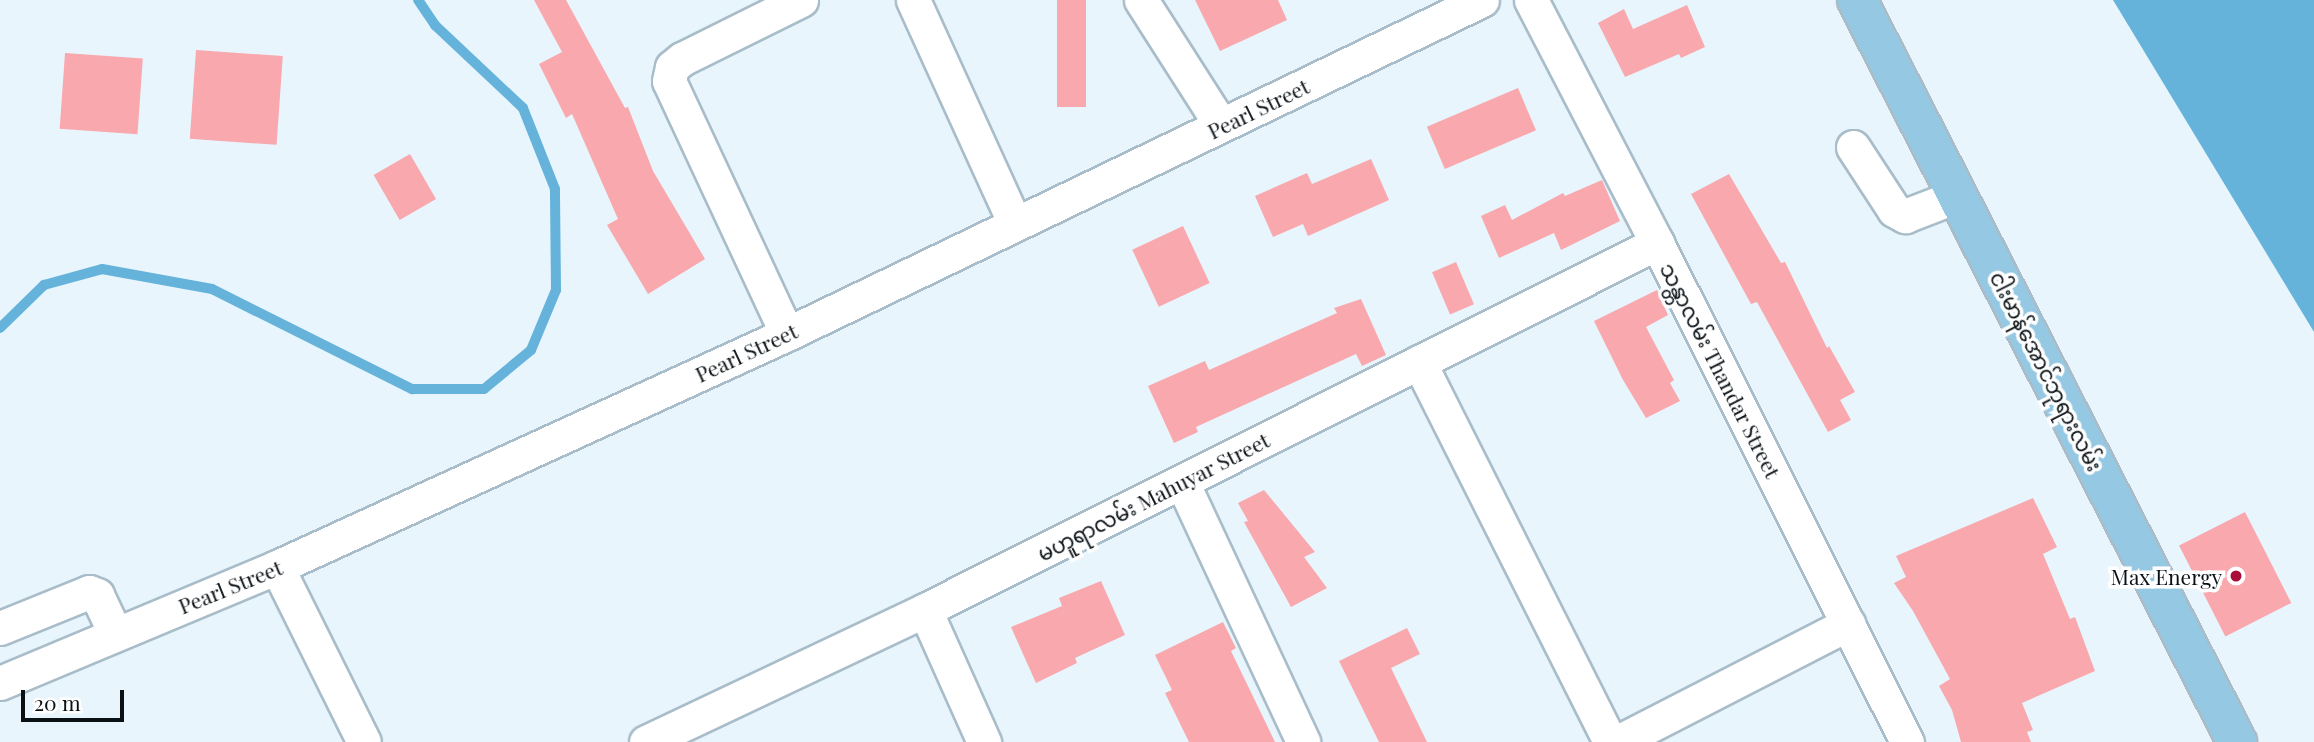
<!DOCTYPE html>
<html>
<head>
<meta charset="utf-8">
<style>
  body { margin:0 }
  #map { position:relative; width:2314px; height:742px; overflow:hidden; background:#e8f5fd; font-family:"Playfair Display","Noto Sans Myanmar",serif }
  div>[style] { position:absolute }
  [style*='--x'] { left:calc(var(--x)*1px); top:calc(var(--y)*1px); width:calc(var(--w)*1px); rotate:calc(var(--a)*1deg) }
  .water>* { inset:0; background:#65b3db }
  .stream>* { height:10px; margin:-5px; padding:0 5px; transform-origin:5px; border-radius:5px; background:#65b3db }
  .building>* { inset:0; background:#f9a8ae; transform-origin:0 0 }
  .roads { filter:drop-shadow(2px 0 #a8bdc9) drop-shadow(-2px 0 #a8bdc9) drop-shadow(0 2px #a8bdc9) drop-shadow(0 -2px #a8bdc9) }
  .minor>* { height:33px; margin:-16.5px; padding:0 16.5px; transform-origin:16.5px; border-radius:16.5px; background:#fff }
  .major>* { height:38px; margin:-19px; padding:0 19px; transform-origin:19px; border-radius:19px; background:#95c8e2 }
  .dots>* { width:19px; height:19px; translate:-50% -50%; box-sizing:border-box; border:4px solid #fff; border-radius:50% }
  span { translate:-50% -50%; white-space:nowrap; text-align:center; line-height:1.15; -webkit-text-stroke:7px #fff; paint-order:stroke }
  .street-label { font-size:21px; color:#0a1115 }
  .poi-label { font-size:21px; color:#0a1115 }
  .right { translate:-100% -50%; text-align:right }
  .scale { position:absolute; left:21px; top:690px; width:103px; height:32px; box-sizing:border-box; border:4px solid #0a1115; border-top:0; padding-left:9px; font-size:21px; line-height:24px; white-space:nowrap; color:#0a1115; -webkit-text-stroke:5px #fff; paint-order:stroke }
</style>
</head>
<body>
<div id="map">
  <div class="water">
    <div style="clip-path:polygon(2113px 0,2314px 0,2314px 332px)"></div>
  </div>
  <div class="stream">
    <div style="--x:0;--y:328;--w:62;--a:-44.3"></div>
    <div style="--x:44;--y:285;--w:60;--a:-15.4"></div>
    <div style="--x:102;--y:269;--w:112;--a:10.3"></div>
    <div style="--x:212;--y:289;--w:224;--a:26.6"></div>
    <div style="--x:412;--y:389;--w:72;--a:0"></div>
    <div style="--x:484;--y:389;--w:61;--a:-39.7"></div>
    <div style="--x:531;--y:350;--w:65;--a:-67.4"></div>
    <div style="--x:556;--y:290;--w:101;--a:-90.6"></div>
    <div style="--x:555;--y:189;--w:87;--a:-111.6"></div>
    <div style="--x:523;--y:108;--w:121;--a:-136.7"></div>
    <div style="--x:435;--y:25;--w:30;--a:-124"></div>
  </div>
  <div class="building">
    <div style="clip-path:polygon(534px 0,566px 0,625px 108px,628px 107px,653px 171px,705px 259px,648px 294px,607px 225px,618px 219px,572px 114px,566px 118px,539px 64px,562px 52px)"></div>
    <div style="left:1057px;top:0;width:29px;height:107px"></div>
    <div style="clip-path:polygon(1195px 0,1278px 0,1287px 20px,1220px 51px)"></div>
    <div style="clip-path:polygon(1687px 5px,1705px 47px,1681px 58px,1679px 54px,1625px 77px,1598px 23px,1624px 9px,1633px 29px)"></div>
    <div style="left:196px;top:50px;width:87px;height:89px;rotate:4deg"></div>
    <div style="left:65px;top:53px;width:78px;height:76px;rotate:4deg"></div>
    <div style="left:1518px;top:88px;width:46px;height:99px;rotate:67deg"></div>
    <div style="left:410px;top:154px;width:52px;height:42px;rotate:60deg"></div>
    <div style="clip-path:polygon(1371px 159px,1389px 200px,1308px 236px,1303px 224px,1273px 237px,1255px 196px,1307px 173px,1312px 184px)"></div>
    <div style="clip-path:polygon(1729px 174px,1781px 263px,1785px 262px,1827px 348px,1829px 346px,1855px 392px,1840px 400px,1851px 420px,1828px 432px,1757px 302px,1751px 304px,1691px 194px)"></div>
    <div style="clip-path:polygon(1602px 180px,1620px 221px,1561px 250px,1554px 233px,1499px 258px,1481px 216px,1505px 205px,1512px 220px,1563px 193px,1565px 196px)"></div>
    <div style="left:1183px;top:226px;width:63px;height:56px;rotate:65deg"></div>
    <div style="left:1456px;top:262px;width:46px;height:26px;rotate:67deg"></div>
    <div style="clip-path:polygon(1657px 290px,1668px 315px,1646px 327px,1674px 380px,1670px 383px,1680px 401px,1646px 418px,1623px 380px,1594px 321px)"></div>
    <div style="clip-path:polygon(1361px 299px,1386px 355px,1362px 366px,1356px 354px,1196px 427px,1198px 432px,1174px 443px,1148px 386px,1205px 361px,1209px 370px,1337px 313px,1334px 308px)"></div>
    <div style="clip-path:polygon(1264px 490px,1315px 552px,1304px 557px,1327px 588px,1291px 607px,1244px 522px,1248px 521px,1238px 503px)"></div>
    <div style="clip-path:polygon(2033px 498px,2057px 547px,2043px 554px,2070px 619px,2075px 617px,2095px 671px,2022px 703px,2033px 730px,2027px 732px,2031px 742px,1961px 742px,1952px 710px,1939px 686px,1950px 679px,1913px 611px,1894px 583px,1906px 577px,1896px 556px)"></div>
    <div style="left:2245px;top:512px;width:102px;height:74px;rotate:63deg"></div>
    <div style="clip-path:polygon(1101px 581px,1125px 635px,1075px 658px,1077px 663px,1036px 683px,1011px 627px,1062px 606px,1059px 598px)"></div>
    <div style="clip-path:polygon(1223px 622px,1236px 648px,1231px 651px,1275px 742px,1189px 742px,1165px 693px,1172px 690px,1155px 655px)"></div>
    <div style="clip-path:polygon(1407px 628px,1420px 654px,1391px 668px,1427px 742px,1379px 742px,1339px 661px)"></div>
  </div>
  <div class="roads">
    <div class="minor">
      <div style="--x:913;--y:0;--w:246;--a:65.5"></div>
      <div style="--x:1141;--y:0;--w:148;--a:57.4"></div>
      <div style="--x:1531;--y:0;--w:274;--a:62.6"></div>
      <div style="--x:1657;--y:243;--w:558;--a:63.39"></div>
      <div style="--x:1853;--y:147;--w:75;--a:56.9"></div>
      <div style="--x:1894;--y:210;--w:13;--a:29"></div>
      <div style="--x:1905;--y:216;--w:56;--a:-21"></div>
      <div style="--x:787;--y:334;--w:279;--a:-115"></div>
      <div style="--x:669;--y:81;--w:14;--a:-78"></div>
      <div style="--x:672;--y:67;--w:13;--a:-39"></div>
      <div style="--x:682;--y:59;--w:133;--a:-26.4"></div>
      <div style="--x:1419;--y:362;--w:425;--a:63.3"></div>
      <div style="--x:1182;--y:482;--w:287;--a:65"></div>
      <div style="--x:277;--y:567;--w:195;--a:63.6"></div>
      <div style="--x:925;--y:610;--w:145;--a:65.9"></div>
      <div style="--x:0;--y:628;--w:96;--a:-22"></div>
      <div style="--x:89;--y:592;--w:9;--a:21"></div>
      <div style="--x:97;--y:595;--w:42;--a:64.7"></div>
      <div style="--x:0;--y:683;--w:300;--a:-22.7"></div>
      <div style="--x:277;--y:567;--w:561;--a:-24.55"></div>
      <div style="--x:787;--y:334;--w:771;--a:-25.67"></div>
      <div style="--x:646;--y:742;--w:309;--a:-25.3"></div>
      <div style="--x:925;--y:610;--w:819;--a:-26.63"></div>
      <div style="--x:1618;--y:742;--w:259;--a:-27.2"></div>
    </div>
    <div class="major">
      <div style="--x:1857;--y:0;--w:834;--a:62.88"></div>
    </div>
  </div>
  <div class="dots">
    <div style="left:2236px;top:576px;background:#a70e39"></div>
  </div>
  <div class="street-label">
    <span style="left:1258px;top:108px;rotate:-26deg">Pearl Street</span>
    <span style="left:746px;top:352px;rotate:-25deg">Pearl Street</span>
    <span style="left:1721px;top:370px;rotate:63deg">သန္တာလမ်း Thandar Street</span>
    <span style="left:2047px;top:371px;rotate:63deg">ငါးမာန်အောင်ဘုရားလမ်း</span>
    <span style="left:1153px;top:496px;rotate:-27deg">မဟူရာလမ်း Mahuyar Street</span>
    <span style="left:230px;top:586px;rotate:-22deg">Pearl Street</span>
  </div>
  <div class="poi-label">
    <span class="right" style="left:2222px;top:576px">Max Energy</span>
  </div>
  <div class="scale">20 m</div>
</div>
</body>
</html>
